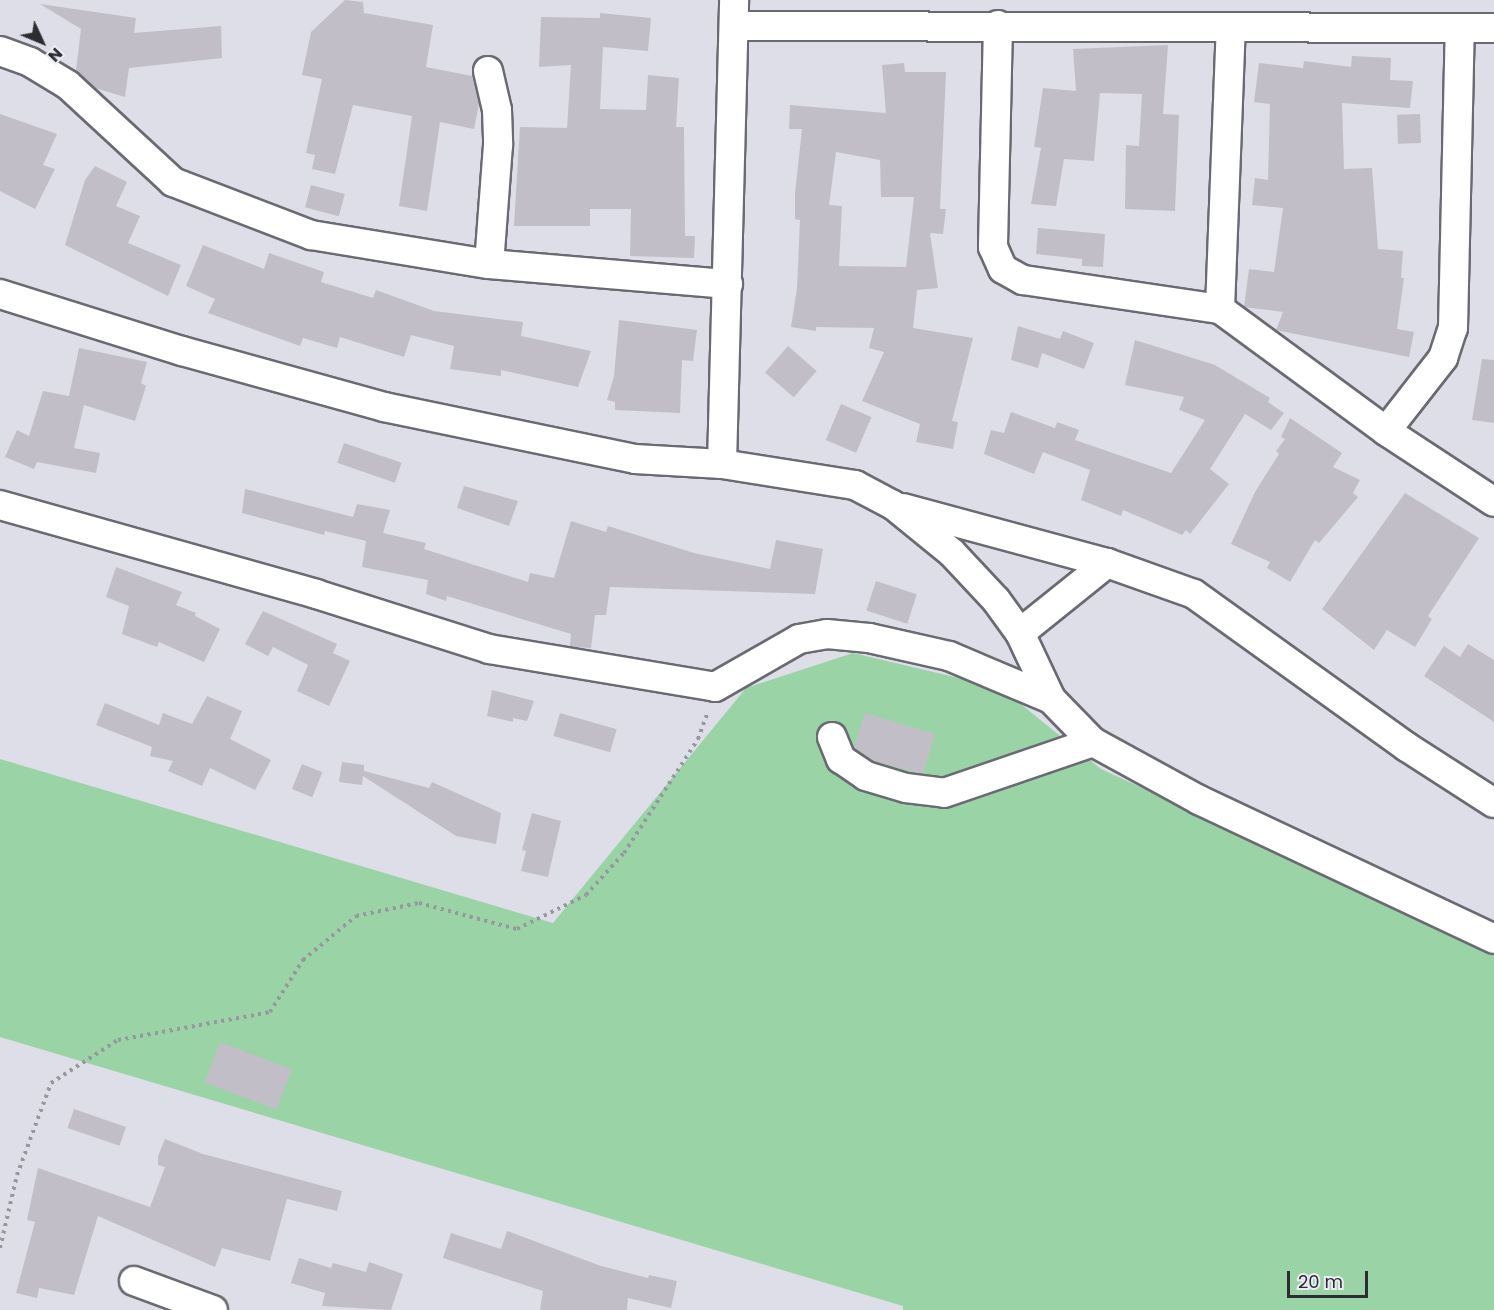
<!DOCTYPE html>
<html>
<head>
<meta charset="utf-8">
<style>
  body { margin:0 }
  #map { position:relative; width:1494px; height:1310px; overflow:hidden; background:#dedee8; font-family:Poppins,sans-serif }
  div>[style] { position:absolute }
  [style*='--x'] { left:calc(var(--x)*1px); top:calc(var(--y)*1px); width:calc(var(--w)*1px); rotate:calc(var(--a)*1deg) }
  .green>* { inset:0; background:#9ad4a6 }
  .building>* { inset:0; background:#c1bec7; transform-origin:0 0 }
  .path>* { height:4px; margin-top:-2px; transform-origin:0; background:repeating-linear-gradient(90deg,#97979e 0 3px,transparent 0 7.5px) }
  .roads { filter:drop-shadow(2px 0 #6a6a73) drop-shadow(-2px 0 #6a6a73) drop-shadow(0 2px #6a6a73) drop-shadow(0 -2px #6a6a73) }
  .minor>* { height:28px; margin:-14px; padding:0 14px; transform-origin:14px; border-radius:14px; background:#fff }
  span { translate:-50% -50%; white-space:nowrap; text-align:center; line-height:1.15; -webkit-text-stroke:5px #ebecf6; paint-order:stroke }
  .north { position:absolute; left:12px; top:12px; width:60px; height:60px; -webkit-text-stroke:4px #ebecf6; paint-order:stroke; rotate:134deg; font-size:16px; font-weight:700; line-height:24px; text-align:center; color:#2d2d31 }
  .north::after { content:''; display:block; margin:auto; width:21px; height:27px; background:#2d2d31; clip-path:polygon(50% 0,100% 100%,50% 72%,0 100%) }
  .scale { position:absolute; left:1287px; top:1271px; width:81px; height:27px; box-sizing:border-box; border:3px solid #2d2d31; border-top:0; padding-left:8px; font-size:18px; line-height:21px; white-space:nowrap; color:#2d2d31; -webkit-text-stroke:4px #ebecf6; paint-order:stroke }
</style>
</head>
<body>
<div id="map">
  <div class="green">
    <div style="clip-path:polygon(853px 653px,1001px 688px,1101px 769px,1494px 949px,1494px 1310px,903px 1310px,903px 1306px,0 1037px,0 759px,553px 923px,746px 688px)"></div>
  </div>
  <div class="building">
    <div style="clip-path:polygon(345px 0,363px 2px,364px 13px,433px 25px,426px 67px,472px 76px,479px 104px,474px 129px,440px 122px,427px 211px,399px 206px,412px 116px,353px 105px,335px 174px,312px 169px,315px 155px,306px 153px,322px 79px,302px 75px,311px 32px)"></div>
    <div style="clip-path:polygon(40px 4px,136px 18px,134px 33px,221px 26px,222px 58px,129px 68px,125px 97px,95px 88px,76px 70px,81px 29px)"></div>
    <div style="clip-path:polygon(600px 13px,651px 18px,648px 51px,603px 47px,600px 109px,646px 110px,648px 75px,679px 78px,676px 127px,684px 127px,685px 236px,695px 236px,694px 258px,630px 256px,631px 209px,590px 209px,590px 226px,514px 226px,520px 127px,567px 128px,571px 65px,539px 67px,541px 17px,600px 18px)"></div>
    <div style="clip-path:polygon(1168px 45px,1163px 114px,1179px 115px,1175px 211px,1125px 209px,1126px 145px,1139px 146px,1142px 94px,1100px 93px,1094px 161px,1064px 159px,1056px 206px,1031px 204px,1041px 148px,1034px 147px,1043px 88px,1076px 91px,1073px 49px)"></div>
    <div style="clip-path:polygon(1352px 56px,1391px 58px,1390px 80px,1413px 81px,1410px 108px,1342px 103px,1344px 169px,1372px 168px,1378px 249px,1403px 251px,1401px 278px,1404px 278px,1397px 329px,1414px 332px,1409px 357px,1276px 330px,1283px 312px,1244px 307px,1249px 269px,1274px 272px,1283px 208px,1252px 205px,1255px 178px,1268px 180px,1270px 104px,1254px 102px,1259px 63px,1303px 68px,1304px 61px,1351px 67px)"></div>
    <div style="clip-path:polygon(evenodd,904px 63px,905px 72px,946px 72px,940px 209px,946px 209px,943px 234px,930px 233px,938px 288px,917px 290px,913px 328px,973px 338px,952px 421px,958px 422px,953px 449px,916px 442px,920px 424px,862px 401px,884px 352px,869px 348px,874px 328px,816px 327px,816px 331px,791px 327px,797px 288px,800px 220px,795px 219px,795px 193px,802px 129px,789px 129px,790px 105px,886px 113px,882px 65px,904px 63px,836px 152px,880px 160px,881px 197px,914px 197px,906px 267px,839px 266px,842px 206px,829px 205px,836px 152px)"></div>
    <div style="clip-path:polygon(0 114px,57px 134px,43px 165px,55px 169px,35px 209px,0 191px)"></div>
    <div style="left:1420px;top:114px;width:29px;height:23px;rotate:88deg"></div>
    <div style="clip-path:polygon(95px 166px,127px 182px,116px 206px,140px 216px,128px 243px,181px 265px,168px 296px,65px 245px,85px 180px)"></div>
    <div style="left:311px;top:185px;width:35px;height:23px;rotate:15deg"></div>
    <div style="clip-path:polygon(1038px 228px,1105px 234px,1103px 267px,1082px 266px,1082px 259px,1036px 254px)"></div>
    <div style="clip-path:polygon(203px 245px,264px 269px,269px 253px,324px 272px,321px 282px,373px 298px,376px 290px,434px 311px,523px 322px,521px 336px,591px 351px,578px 387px,501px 370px,501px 376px,450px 369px,454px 346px,411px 335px,404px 357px,340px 337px,337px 348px,303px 338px,300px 346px,208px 313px,215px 299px,186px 286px)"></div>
    <div style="clip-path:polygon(619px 320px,697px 330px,693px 361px,682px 360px,680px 413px,615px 410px,615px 402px,607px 400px,614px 376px)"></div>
    <div style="clip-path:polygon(1018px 326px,1060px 339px,1063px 331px,1094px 343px,1084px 369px,1042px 353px,1038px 368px,1011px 360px)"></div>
    <div style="clip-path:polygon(1135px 340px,1215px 365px,1270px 398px,1268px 402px,1284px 413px,1271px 430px,1245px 414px,1210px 469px,1229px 484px,1190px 534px,1186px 530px,1182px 535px,1123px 510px,1121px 516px,1081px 500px,1090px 470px,1043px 452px,1034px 474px,984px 454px,991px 430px,1004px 433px,1011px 412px,1055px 428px,1057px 422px,1079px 430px,1075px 440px,1171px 473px,1205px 420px,1179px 410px,1184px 397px,1125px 385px)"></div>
    <div style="left:788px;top:346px;width:38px;height:35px;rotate:41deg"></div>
    <div style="clip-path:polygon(79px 348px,147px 362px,141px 383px,146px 386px,135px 421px,84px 405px,74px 448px,100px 453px,96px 473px,37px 462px,34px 469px,5px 457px,17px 430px,29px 436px,43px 391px,69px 396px)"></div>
    <div style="clip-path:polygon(1482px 359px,1494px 360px,1494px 423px,1472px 420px)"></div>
    <div style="left:841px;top:404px;width:33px;height:39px;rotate:23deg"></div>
    <div style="clip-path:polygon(1290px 418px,1342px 453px,1333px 467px,1360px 480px,1353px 493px,1358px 497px,1319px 543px,1315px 540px,1290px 582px,1267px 568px,1270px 562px,1231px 544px,1255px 492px,1279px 454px,1276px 451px,1285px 439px,1281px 437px)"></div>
    <div style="left:344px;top:443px;width:61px;height:21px;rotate:19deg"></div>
    <div style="clip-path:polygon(464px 486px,518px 501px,509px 526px,457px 508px)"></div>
    <div style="clip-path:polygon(245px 489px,353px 517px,357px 504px,390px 510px,383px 533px,426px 543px,424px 549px,528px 582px,530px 573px,554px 578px,571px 521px,606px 532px,608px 526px,694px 553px,770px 569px,776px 540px,823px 549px,815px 594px,610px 587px,606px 615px,595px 615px,591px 648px,574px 647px,570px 646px,571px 634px,447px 596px,446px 601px,426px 594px,428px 580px,362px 567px,366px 541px,325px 531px,324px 535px,242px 513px)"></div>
    <div style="clip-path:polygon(1405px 493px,1479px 538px,1428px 616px,1432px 619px,1415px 647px,1387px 630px,1374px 650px,1322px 609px)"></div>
    <div style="clip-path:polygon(116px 567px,182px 592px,176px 605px,196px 613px,195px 616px,220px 629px,204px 662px,159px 642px,157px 647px,122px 634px,129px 606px,106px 597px)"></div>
    <div style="left:876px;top:581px;width:43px;height:31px;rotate:18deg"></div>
    <div style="clip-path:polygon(263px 611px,337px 644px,333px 653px,350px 661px,329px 706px,297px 691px,308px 665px,273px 647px,268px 656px,245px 644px)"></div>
    <div style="clip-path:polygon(1468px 644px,1494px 660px,1494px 722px,1424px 676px,1444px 646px,1460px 657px)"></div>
    <div style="clip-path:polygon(492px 690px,534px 701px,527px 721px,513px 718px,513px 722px,487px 716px)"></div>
    <div style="clip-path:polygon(207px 696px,242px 711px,230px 739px,271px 760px,255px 790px,210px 768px,202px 786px,168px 771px,173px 761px,150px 756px,152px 747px,96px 725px,105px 703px,159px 725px,163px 713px,192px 724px)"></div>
    <div style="left:560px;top:713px;width:59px;height:24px;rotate:16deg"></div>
    <div style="clip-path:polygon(865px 713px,935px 734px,923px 774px,873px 761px,854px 748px)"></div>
    <div style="clip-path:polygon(342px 762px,364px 765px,364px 771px,429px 788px,432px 782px,501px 813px,496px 844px,456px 836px,363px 776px,362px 785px,339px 782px)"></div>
    <div style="left:302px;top:764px;width:22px;height:27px;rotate:22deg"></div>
    <div style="clip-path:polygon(532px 813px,561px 821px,548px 877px,521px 871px,526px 851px,522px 850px)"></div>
    <div style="left:220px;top:1042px;width:77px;height:43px;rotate:21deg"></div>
    <div style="left:74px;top:1109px;width:55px;height:20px;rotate:19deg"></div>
    <div style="clip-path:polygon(165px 1139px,203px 1154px,342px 1191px,337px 1211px,287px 1199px,270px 1261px,222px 1248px,215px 1267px,98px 1216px,74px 1295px,39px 1288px,37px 1298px,16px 1293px,35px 1222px,27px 1220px,38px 1168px,150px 1207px,165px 1167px,158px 1165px,158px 1156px)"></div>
    <div style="clip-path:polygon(507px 1231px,601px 1266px,648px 1278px,649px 1275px,677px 1281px,671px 1308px,628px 1298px,627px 1310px,540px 1310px,543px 1291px,443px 1258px,451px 1233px,501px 1249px)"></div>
    <div style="clip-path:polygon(299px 1258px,331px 1268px,333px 1263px,366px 1272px,369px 1262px,403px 1274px,391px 1310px,322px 1306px,325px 1293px,291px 1283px)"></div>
  </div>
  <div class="path">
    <div style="--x:0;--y:1248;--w:75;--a:-76.9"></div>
    <div style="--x:17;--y:1175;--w:98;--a:-69.7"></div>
    <div style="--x:51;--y:1083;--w:80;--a:-32.7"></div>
    <div style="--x:118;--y:1040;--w:155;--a:-10.4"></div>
    <div style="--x:270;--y:1012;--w:62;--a:-57.6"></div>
    <div style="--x:303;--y:960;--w:69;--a:-39.7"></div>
    <div style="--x:356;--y:916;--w:64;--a:-11.7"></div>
    <div style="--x:419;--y:903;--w:101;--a:14.9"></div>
    <div style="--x:517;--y:929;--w:77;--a:-26.2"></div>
    <div style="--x:586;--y:895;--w:57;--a:-47.9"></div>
    <div style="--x:624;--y:853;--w:136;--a:-57"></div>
    <div style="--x:698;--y:739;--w:27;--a:-70"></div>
  </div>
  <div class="roads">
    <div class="minor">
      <div style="--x:998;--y:25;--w:222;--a:91.3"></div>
      <div style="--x:993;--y:247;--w:24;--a:66"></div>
      <div style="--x:1003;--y:269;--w:23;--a:29"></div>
      <div style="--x:1023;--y:280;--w:199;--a:8.4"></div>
      <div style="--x:1220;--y:309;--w:206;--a:36.3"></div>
      <div style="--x:1386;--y:431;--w:129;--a:33.3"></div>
      <div style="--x:734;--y:26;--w:760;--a:0.15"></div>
      <div style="--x:0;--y:51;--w:32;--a:20"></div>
      <div style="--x:30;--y:62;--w:44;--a:31.2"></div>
      <div style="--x:68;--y:85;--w:143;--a:42.7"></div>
      <div style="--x:173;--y:182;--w:148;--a:21"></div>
      <div style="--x:311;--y:235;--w:180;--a:9.3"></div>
      <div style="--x:489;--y:264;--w:240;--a:4.8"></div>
      <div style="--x:488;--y:71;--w:40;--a:77"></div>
      <div style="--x:497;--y:110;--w:35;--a:88"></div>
      <div style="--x:498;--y:145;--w:119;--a:94.3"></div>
      <div style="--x:0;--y:294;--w:191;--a:17.4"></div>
      <div style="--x:182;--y:351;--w:210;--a:15.5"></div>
      <div style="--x:384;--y:407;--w:256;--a:11.7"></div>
      <div style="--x:635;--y:459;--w:87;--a:3.3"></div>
      <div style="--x:722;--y:464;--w:135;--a:9"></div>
      <div style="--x:855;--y:485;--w:43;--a:27.8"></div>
      <div style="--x:893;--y:505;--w:76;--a:39.1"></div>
      <div style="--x:952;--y:553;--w:64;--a:46.9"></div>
      <div style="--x:996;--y:600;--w:41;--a:54"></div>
      <div style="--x:1020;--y:633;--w:73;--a:64.8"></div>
      <div style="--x:1051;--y:699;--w:60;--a:45.7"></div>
      <div style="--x:1093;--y:742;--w:121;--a:28.7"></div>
      <div style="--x:1199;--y:800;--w:326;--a:25.2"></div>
      <div style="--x:1220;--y:309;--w:282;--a:-87.8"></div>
      <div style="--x:1386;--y:431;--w:93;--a:-52"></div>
      <div style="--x:1443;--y:358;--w:32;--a:-72"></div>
      <div style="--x:1453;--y:328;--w:300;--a:-88.7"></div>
      <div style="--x:722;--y:464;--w:464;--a:-88.5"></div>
      <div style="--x:0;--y:505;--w:328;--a:15.7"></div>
      <div style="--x:316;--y:594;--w:182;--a:17.6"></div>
      <div style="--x:489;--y:649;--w:229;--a:9.5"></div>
      <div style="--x:715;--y:687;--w:97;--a:-29.7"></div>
      <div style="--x:799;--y:639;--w:28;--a:-10"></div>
      <div style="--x:827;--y:634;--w:42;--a:5.4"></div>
      <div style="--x:869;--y:638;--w:82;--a:12.7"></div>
      <div style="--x:949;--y:656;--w:111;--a:22.9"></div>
      <div style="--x:903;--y:508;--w:211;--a:15.1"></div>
      <div style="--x:1107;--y:563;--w:92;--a:19.6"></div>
      <div style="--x:1194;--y:594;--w:262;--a:35.7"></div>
      <div style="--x:1407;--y:747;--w:103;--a:32.8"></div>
      <div style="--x:1020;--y:633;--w:112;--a:-38.8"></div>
      <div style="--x:832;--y:737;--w:24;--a:68"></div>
      <div style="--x:841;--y:759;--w:30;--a:34"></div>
      <div style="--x:866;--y:776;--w:42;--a:16.7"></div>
      <div style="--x:906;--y:788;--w:38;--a:7"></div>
      <div style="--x:944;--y:793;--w:157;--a:-18.9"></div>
      <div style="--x:134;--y:1281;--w:84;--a:20.2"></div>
    </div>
  </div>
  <div class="north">N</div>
  <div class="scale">20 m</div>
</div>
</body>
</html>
